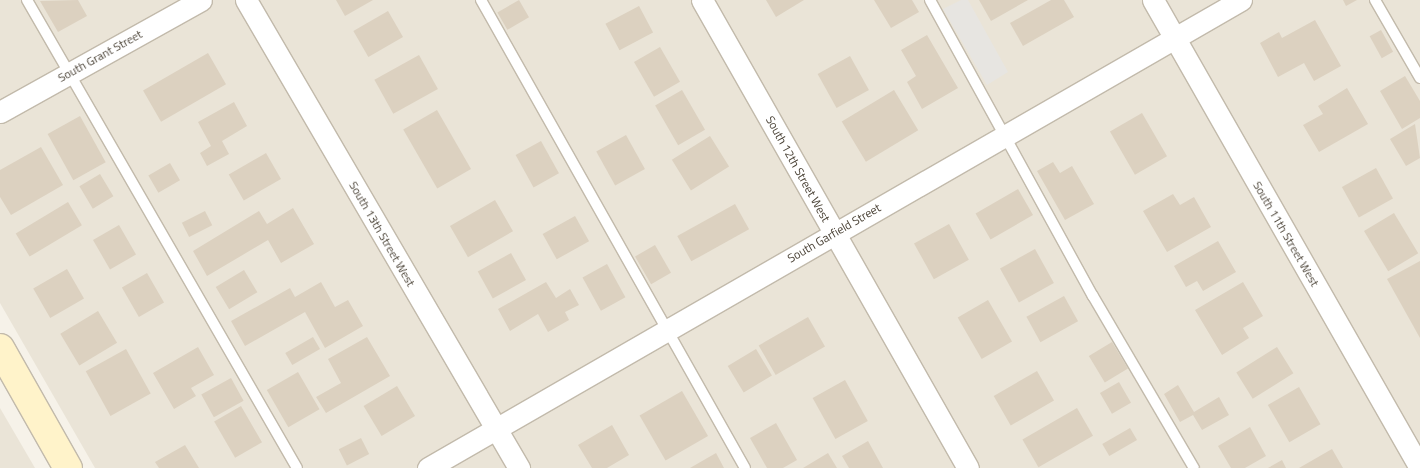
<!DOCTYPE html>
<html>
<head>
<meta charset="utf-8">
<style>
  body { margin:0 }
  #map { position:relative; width:1420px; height:468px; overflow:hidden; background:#f6f2e9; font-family:"Titillium Web",sans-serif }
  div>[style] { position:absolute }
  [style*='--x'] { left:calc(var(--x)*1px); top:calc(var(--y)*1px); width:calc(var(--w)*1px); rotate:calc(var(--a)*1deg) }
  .residential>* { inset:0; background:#eae4d7 }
  .parking>* { inset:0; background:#e7e5e1 }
  .building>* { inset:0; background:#dcd1c0; transform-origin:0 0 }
  .roads { filter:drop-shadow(1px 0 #c2baab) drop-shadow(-1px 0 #c2baab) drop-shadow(0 1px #c2baab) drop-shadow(0 -1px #c2baab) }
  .service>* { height:10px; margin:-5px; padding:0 5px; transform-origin:5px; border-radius:5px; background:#fff }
  .minor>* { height:21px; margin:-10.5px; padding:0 10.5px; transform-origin:10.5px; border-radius:10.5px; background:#fff }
  .secondary>* { height:28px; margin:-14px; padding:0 14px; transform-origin:14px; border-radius:14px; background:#fff3ca }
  span { translate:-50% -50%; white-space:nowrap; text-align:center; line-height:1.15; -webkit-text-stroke:4px #fff; paint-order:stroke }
  .street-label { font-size:12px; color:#4b4337 }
</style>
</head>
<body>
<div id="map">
  <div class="residential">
    <div style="clip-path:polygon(0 0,1420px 0,1420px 468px,95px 468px,0 303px)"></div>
    <div style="clip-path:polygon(0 408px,35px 468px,0 468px)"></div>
  </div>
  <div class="parking">
    <div style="clip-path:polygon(961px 0,968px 0,1008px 72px,987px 85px,943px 9px)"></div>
  </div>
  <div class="building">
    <div style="clip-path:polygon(78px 0,87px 16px,58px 32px,40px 1px)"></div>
    <div style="clip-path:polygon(336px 0,373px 0,345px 16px)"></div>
    <div style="left:519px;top:0;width:20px;height:25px;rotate:60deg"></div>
    <div style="clip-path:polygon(766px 0,804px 0,776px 17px)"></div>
    <div style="clip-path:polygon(874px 0,912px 0,919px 12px,891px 28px)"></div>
    <div style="clip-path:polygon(979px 0,1028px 0,991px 21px)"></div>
    <div style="clip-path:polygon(1051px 0,1064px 0,1074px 17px,1023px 46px,1010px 23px)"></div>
    <div style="clip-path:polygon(1343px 0,1357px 0,1346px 6px)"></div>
    <div style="left:639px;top:6px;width:30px;height:38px;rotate:62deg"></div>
    <div style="left:388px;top:11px;width:30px;height:40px;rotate:60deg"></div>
    <div style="clip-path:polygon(1315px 20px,1341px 66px,1314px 81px,1304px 63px,1278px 77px,1260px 43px,1279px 32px,1282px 38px)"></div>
    <div style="left:1381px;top:30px;width:25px;height:13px;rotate:61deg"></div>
    <div style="clip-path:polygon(927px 35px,958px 88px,922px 109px,907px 82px,916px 76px,901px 50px)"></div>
    <div style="left:660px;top:47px;width:40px;height:30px;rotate:60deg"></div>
    <div style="left:208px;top:53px;width:36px;height:75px;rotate:60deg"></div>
    <div style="left:419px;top:55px;width:39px;height:51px;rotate:61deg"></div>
    <div style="left:850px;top:56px;width:39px;height:37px;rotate:61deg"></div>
    <div style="clip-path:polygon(1405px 76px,1420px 101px,1420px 118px,1402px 129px,1380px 91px)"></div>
    <div style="clip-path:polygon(1347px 88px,1368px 124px,1319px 152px,1303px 125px,1323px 114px,1318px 106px)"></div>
    <div style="left:682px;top:90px;width:46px;height:31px;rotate:60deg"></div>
    <div style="left:894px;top:90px;width:47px;height:61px;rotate:59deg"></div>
    <div style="clip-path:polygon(234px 102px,247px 126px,222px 141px,229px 154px,207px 166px,200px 153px,211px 146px,198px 122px)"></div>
    <div style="left:437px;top:110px;width:68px;height:39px;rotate:60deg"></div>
    <div style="left:1142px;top:113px;width:50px;height:37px;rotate:60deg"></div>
    <div style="left:80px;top:116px;width:53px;height:37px;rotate:61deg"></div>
    <div style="clip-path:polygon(1415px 124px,1420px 158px,1406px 166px,1390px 139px)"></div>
    <div style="left:626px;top:135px;width:39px;height:34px;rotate:61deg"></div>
    <div style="left:710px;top:136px;width:36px;height:45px;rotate:58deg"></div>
    <div style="left:541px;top:141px;width:37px;height:29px;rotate:61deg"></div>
    <div style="clip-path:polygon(41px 147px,63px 185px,11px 215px,0 197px,0 170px)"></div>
    <div style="left:266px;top:153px;width:30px;height:43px;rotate:60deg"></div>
    <div style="clip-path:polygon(1053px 162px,1060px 173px,1072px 166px,1094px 204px,1065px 220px,1037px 171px)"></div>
    <div style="left:170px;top:163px;width:20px;height:25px;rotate:60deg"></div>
    <div style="left:1376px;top:168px;width:35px;height:39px;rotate:61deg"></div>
    <div style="left:100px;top:174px;width:26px;height:24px;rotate:59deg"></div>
    <div style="left:1018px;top:189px;width:30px;height:49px;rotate:60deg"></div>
    <div style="clip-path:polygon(1173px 194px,1180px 205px,1194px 197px,1211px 227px,1167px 252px,1143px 211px)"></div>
    <div style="left:495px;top:200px;width:36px;height:52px;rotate:60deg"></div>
    <div style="left:68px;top:202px;width:27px;height:61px;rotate:59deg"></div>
    <div style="left:735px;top:204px;width:29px;height:66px;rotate:61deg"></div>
    <div style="clip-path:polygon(293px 208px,314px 244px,281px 263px,268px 240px,207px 276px,193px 251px,259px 211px,267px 224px)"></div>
    <div style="left:205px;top:211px;width:16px;height:26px;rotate:63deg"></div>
    <div style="left:1394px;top:213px;width:47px;height:35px;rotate:59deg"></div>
    <div style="left:575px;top:216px;width:29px;height:37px;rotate:61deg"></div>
    <div style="left:949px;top:224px;width:41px;height:40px;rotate:61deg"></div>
    <div style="left:119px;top:225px;width:34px;height:30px;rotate:60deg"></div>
    <div style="clip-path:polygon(1218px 241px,1236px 272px,1203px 291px,1197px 281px,1186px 287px,1174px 266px)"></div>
    <div style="left:655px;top:245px;width:32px;height:23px;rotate:60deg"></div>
    <div style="left:1035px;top:249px;width:39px;height:40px;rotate:61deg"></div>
    <div style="left:511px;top:253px;width:31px;height:38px;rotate:61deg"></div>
    <div style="clip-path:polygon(1420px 261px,1420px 338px,1387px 279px)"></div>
    <div style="left:607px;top:264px;width:38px;height:28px;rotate:61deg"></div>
    <div style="left:67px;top:269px;width:34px;height:39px;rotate:60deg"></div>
    <div style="left:244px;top:270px;width:26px;height:33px;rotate:59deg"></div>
    <div style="left:147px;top:273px;width:34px;height:29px;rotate:60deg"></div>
    <div style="clip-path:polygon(321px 282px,335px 307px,348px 300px,363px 326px,325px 348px,305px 312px,245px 346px,231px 321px,290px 288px,295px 297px)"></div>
    <div style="clip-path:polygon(546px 282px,556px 298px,570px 289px,579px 305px,565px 312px,569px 320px,548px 332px,538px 314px,510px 331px,498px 309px)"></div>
    <div style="clip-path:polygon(1243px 282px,1263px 316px,1243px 328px,1249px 338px,1222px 355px,1195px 310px)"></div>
    <div style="left:1064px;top:296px;width:29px;height:43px;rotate:61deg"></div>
    <div style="left:988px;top:300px;width:48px;height:35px;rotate:60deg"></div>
    <div style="left:98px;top:311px;width:37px;height:44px;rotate:59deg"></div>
    <div style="left:808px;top:317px;width:34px;height:57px;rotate:60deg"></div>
    <div style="left:313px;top:337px;width:14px;height:32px;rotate:60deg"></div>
    <div style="clip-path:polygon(367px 337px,390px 376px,326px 413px,316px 397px,341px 383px,328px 359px)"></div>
    <div style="left:1112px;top:342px;width:31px;height:27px;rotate:59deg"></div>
    <div style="clip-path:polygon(198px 347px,214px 375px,191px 388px,196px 396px,174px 409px,153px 373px)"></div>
    <div style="left:1277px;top:347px;width:31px;height:48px;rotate:58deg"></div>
    <div style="left:126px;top:349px;width:51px;height:46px;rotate:61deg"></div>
    <div style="left:756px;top:349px;width:31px;height:33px;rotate:59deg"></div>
    <div style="left:1037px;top:371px;width:34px;height:50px;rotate:60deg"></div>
    <div style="left:298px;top:372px;width:43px;height:36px;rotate:60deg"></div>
    <div style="left:231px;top:378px;width:26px;height:34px;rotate:61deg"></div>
    <div style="left:845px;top:380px;width:47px;height:37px;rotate:61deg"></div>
    <div style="left:1119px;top:382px;width:24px;height:22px;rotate:60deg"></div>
    <div style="clip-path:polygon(1178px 385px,1194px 412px,1219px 397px,1229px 415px,1202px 430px,1193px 415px,1180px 422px,1164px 394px)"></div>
    <div style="left:397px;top:386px;width:35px;height:39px;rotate:59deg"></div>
    <div style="left:1299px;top:387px;width:43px;height:36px;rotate:60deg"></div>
    <div style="left:682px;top:391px;width:52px;height:49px;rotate:60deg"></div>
    <div style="left:241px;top:406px;width:42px;height:31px;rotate:60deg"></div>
    <div style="left:1077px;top:408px;width:32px;height:63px;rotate:60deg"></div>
    <div style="clip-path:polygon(776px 423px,797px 460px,783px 468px,767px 468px,750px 438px)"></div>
    <div style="clip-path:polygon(612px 425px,629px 455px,607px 468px,592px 468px,578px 445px)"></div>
    <div style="clip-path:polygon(1250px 427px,1266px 456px,1245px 468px,1231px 468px,1218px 446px)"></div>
    <div style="left:1130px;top:428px;width:14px;height:32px;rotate:60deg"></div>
    <div style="left:361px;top:438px;width:18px;height:25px;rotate:63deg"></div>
    <div style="clip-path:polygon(868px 441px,883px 468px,849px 468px,842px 456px)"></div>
    <div style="clip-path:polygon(185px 445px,199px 468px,159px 468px,155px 462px)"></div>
    <div style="clip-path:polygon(1332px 449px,1343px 468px,1299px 468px)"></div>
    <div style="clip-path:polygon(716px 453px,724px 468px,690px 468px)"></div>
    <div style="clip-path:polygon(828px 453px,837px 468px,803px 468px)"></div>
    <div style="clip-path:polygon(1282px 460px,1286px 468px,1268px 468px)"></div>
  </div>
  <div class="roads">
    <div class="service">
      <div style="--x:27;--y:0;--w:540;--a:60.02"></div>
      <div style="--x:481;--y:0;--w:537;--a:60.57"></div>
      <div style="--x:930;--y:0;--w:338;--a:61.2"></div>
      <div style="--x:1093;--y:296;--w:199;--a:59.6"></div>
      <div style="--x:1375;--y:0;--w:90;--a:60"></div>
    </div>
    <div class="minor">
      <div style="--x:246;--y:0;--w:542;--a:59.74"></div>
      <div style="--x:702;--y:0;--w:538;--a:60.39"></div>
      <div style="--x:1153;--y:0;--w:539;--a:60.29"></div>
      <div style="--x:0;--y:112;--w:230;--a:-29.1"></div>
      <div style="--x:428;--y:468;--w:938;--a:-29.93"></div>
    </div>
    <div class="secondary">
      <div style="--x:0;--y:348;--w:138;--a:60.5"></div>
    </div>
  </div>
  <div class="street-label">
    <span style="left:100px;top:56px;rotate:-29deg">South Grant Street</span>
    <span style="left:798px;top:169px;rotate:61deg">South 12th Street West</span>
    <span style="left:834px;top:233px;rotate:-30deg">South Garfield Street</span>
    <span style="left:382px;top:234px;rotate:60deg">South 13th Street West</span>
    <span style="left:1286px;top:234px;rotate:60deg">South 11th Street West</span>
  </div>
</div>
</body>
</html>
